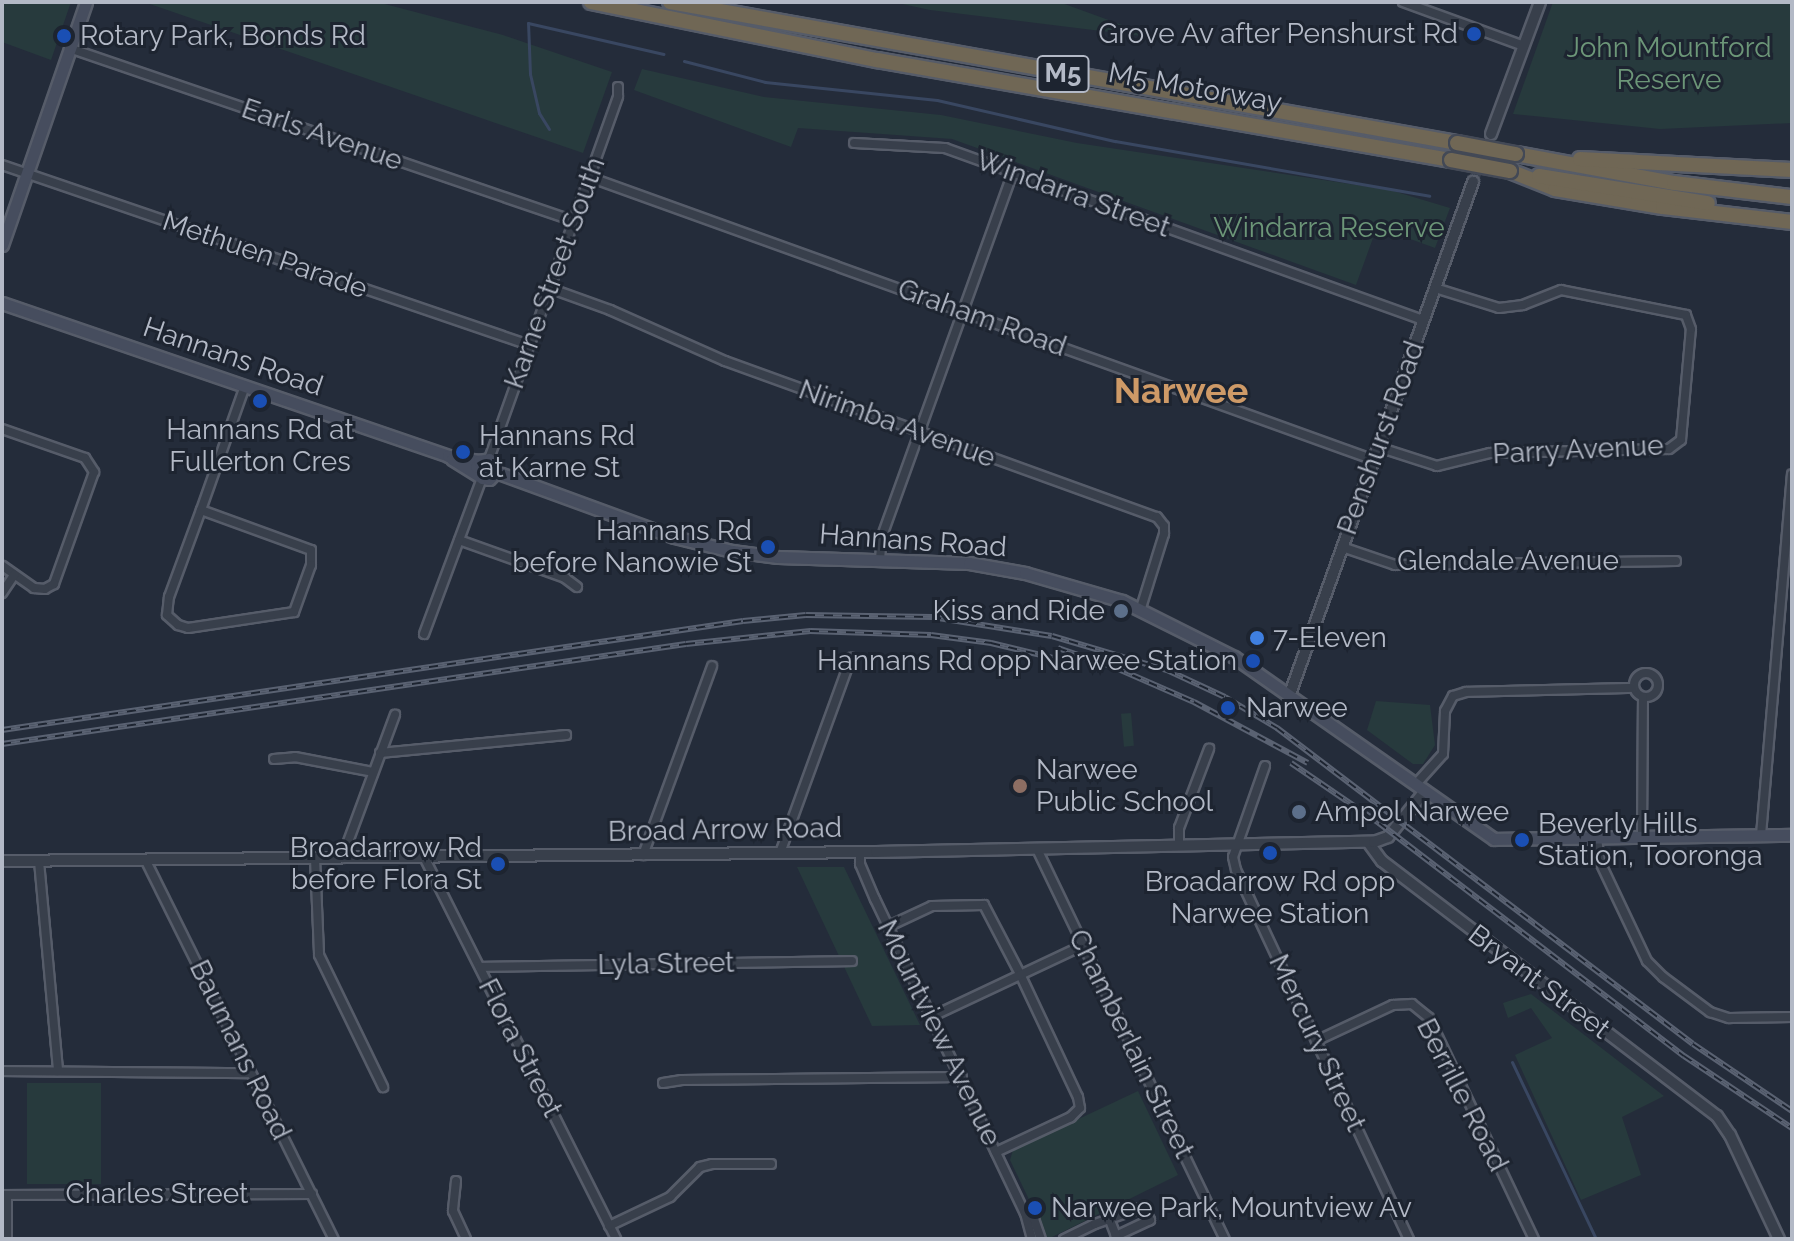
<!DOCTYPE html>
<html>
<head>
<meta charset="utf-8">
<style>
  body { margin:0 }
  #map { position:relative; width:1794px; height:1241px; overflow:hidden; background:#242c3a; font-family:Raleway,sans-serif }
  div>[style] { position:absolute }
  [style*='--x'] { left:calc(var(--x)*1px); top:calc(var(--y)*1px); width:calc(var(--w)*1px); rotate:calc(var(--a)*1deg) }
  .green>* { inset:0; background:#273a3d; transform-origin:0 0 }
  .stream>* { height:3px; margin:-1.5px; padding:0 1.5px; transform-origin:1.5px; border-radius:1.5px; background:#394761 }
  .tertiary-tunnel>* { height:10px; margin-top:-5px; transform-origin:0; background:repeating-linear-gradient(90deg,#39414f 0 10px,transparent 0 15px) }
  .roads { filter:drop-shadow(2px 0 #565c69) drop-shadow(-2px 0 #565c69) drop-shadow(0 2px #565c69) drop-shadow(0 -2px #565c69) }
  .minor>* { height:8px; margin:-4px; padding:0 4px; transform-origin:4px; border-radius:4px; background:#383f4b }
  .minor>.ring { margin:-4px; padding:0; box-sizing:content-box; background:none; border:8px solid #383f4b; border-radius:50% }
  .tertiary>* { height:10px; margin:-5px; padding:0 5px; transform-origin:5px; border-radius:5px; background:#383f4b }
  .secondary>* { height:11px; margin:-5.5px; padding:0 5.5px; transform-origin:5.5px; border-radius:5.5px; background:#464d5e }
  .motorway>* { height:14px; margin:-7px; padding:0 7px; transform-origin:7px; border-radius:7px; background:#706755 }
  .rail>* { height:6px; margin-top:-3px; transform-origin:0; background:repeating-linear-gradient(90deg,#1d2430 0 9px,#5a6272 0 18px); box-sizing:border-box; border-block:2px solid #5a6272 }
  .bridges { filter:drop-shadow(2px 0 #434956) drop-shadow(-2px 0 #434956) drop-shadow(0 2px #434956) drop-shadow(0 -2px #434956) }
  .motorway-bridge>* { height:14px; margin:-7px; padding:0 7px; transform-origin:7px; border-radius:7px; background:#706755 }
  .dots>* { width:22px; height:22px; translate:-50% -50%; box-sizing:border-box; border:4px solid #1d2430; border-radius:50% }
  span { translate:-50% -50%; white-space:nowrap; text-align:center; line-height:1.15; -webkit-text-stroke:6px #1d2430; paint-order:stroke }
  .shield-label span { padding:2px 6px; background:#1d2430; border:2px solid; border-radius:6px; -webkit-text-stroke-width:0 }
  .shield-label { font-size:26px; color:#b3b9c6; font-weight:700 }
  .poi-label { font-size:28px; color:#b3b9c6 }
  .right { translate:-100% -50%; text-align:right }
  .left { translate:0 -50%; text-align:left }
  .park-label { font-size:28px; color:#6c9678 }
  .street-label { font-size:28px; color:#b3b9c6 }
  .district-label { font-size:36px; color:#ce9a67; font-weight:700 }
  .frame { position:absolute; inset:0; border:4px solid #b3b9c6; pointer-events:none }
</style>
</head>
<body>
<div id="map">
  <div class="green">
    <div style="clip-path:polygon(2px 2px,71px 2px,51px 60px,2px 42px)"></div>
    <div style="clip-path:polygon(144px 2px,377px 2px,503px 35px,612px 72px,583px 153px)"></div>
    <div style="clip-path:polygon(893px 2px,1059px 2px,1158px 38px,930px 10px)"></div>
    <div style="clip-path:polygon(1553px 2px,1792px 2px,1792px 123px,1660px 129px,1513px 114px)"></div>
    <div style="clip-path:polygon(642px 69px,764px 97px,941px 115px,1077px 143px,1390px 190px,1450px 208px,1435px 248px,1377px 227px,1356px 285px,952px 139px,798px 128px,791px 147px,634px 90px)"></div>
    <div style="clip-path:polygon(1376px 701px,1430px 705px,1435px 745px,1423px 764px,1413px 764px,1367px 730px)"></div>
    <div style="left:1131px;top:713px;width:33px;height:10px;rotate:85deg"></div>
    <div style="clip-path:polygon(797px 867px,844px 867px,920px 1025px,872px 1026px)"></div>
    <div style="clip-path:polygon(1531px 994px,1664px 1096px,1622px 1117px,1641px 1175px,1581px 1200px,1515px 1055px,1552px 1038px,1531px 1008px,1508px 1018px,1503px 1003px)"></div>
    <div style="left:27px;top:1083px;width:74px;height:101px"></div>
    <div style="clip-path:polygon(1138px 1091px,1178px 1175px,1048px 1239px,1010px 1160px,1013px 1150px)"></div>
  </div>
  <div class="stream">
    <div style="--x:684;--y:61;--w:84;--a:14.5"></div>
    <div style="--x:765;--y:82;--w:173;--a:6"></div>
    <div style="--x:937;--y:100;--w:183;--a:13"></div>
    <div style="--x:1115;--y:141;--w:319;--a:9.9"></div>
    <div style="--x:549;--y:129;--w:19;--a:-122"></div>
    <div style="--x:539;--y:113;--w:40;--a:-103"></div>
    <div style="--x:530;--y:74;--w:51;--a:-92.2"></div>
    <div style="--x:528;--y:23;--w:139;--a:12.9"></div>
    <div style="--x:1512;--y:1062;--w:196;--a:64.6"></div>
  </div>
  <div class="tertiary-tunnel">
    <div style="--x:1473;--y:182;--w:51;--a:-69.4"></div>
  </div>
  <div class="roads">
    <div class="minor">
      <div style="--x:1403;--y:2;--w:129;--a:20"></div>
      <div style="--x:69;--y:48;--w:534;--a:18.91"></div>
      <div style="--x:854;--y:143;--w:91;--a:3.1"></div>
      <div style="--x:945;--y:148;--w:508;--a:19.79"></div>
      <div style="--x:2;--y:165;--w:557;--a:18.86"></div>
      <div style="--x:589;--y:177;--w:834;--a:19.82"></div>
      <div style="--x:549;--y:288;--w:65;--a:19.8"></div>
      <div style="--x:610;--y:310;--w:126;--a:23.9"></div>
      <div style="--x:725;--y:361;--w:459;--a:19.9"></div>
      <div style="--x:1157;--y:517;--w:11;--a:52"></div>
      <div style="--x:1164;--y:526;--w:8;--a:90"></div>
      <div style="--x:1164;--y:534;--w:77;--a:107.3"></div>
      <div style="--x:2;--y:429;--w:88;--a:19.3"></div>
      <div style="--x:85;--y:458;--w:17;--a:57"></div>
      <div style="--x:94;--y:472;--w:119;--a:109.7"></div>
      <div style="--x:54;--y:584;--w:10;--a:151"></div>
      <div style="--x:45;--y:589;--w:11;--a:-175"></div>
      <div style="--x:34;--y:588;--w:39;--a:-145"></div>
      <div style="--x:1378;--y:447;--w:62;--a:17.9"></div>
      <div style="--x:1437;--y:466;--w:55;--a:-13.8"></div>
      <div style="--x:1490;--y:453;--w:179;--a:-1.3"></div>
      <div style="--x:1669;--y:449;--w:15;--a:-37"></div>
      <div style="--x:1681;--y:440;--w:111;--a:-84.9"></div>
      <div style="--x:1691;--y:329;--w:15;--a:-110"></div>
      <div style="--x:1686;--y:315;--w:127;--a:-168.7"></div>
      <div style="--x:1561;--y:290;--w:41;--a:158.5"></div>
      <div style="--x:1523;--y:305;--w:24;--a:173"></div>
      <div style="--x:1499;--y:308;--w:67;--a:-162.6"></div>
      <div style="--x:489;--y:459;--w:385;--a:-70.4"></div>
      <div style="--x:618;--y:96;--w:9;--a:-90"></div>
      <div style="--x:201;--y:510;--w:117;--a:20"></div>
      <div style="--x:311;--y:550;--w:15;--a:90"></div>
      <div style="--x:311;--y:565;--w:50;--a:109.9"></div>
      <div style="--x:294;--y:612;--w:107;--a:171.4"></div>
      <div style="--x:188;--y:628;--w:10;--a:-163"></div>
      <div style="--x:178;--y:625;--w:15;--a:-138"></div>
      <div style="--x:167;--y:615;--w:18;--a:-84"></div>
      <div style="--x:169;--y:597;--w:93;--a:-69.8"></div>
      <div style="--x:201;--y:510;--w:132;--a:-70.5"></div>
      <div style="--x:459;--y:540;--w:113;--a:19.7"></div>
      <div style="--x:565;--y:578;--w:15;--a:37"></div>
      <div style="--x:1342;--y:547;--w:56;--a:18.8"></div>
      <div style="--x:1395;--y:565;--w:281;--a:-0.8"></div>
      <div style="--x:880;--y:559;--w:23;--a:-85"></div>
      <div style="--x:882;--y:536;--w:387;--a:-70.2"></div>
      <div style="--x:2;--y:593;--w:22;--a:-56"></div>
      <div style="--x:424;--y:634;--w:166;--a:-69.6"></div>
      <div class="ring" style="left:1634px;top:673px;width:16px;height:16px"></div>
      <div style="--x:380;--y:753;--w:187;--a:-5.5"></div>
      <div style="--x:274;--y:759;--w:21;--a:-5"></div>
      <div style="--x:295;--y:757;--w:79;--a:10.9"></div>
      <div style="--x:1265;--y:766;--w:96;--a:109.4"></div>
      <div style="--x:1233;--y:857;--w:13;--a:77"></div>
      <div style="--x:1236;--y:870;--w:408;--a:64.9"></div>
      <div style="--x:1416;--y:784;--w:40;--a:-48"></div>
      <div style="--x:1443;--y:754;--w:43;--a:-87.3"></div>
      <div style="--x:1445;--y:711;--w:17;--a:-62"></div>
      <div style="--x:1453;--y:696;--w:14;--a:-17"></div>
      <div style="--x:1466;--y:692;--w:168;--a:-1.4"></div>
      <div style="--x:1761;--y:835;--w:362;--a:-85.1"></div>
      <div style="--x:1642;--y:837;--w:140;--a:-89.6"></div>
      <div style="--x:1597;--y:838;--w:24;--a:83"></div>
      <div style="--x:1600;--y:862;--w:110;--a:64.6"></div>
      <div style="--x:1647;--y:961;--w:23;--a:45"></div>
      <div style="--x:1663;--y:977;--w:59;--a:36.7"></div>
      <div style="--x:1710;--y:1012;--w:20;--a:18"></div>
      <div style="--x:1729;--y:1018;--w:63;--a:-0.9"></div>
      <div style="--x:1179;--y:846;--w:18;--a:-90"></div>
      <div style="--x:1179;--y:828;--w:85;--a:-69.2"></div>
      <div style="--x:1037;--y:849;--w:433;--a:64.3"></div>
      <div style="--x:860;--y:852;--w:12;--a:90"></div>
      <div style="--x:860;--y:864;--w:38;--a:67"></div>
      <div style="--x:875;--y:899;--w:348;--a:64.5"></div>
      <div style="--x:1025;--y:1213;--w:27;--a:75"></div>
      <div style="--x:780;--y:853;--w:208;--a:-70"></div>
      <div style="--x:643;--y:855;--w:201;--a:-69.9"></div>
      <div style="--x:424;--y:857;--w:428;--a:63.3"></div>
      <div style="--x:315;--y:858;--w:97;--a:87.6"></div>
      <div style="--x:319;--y:955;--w:147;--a:64.1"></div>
      <div style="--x:342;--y:858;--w:153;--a:-69.7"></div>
      <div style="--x:39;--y:861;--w:211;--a:84.8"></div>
      <div style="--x:146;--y:861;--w:422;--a:63.6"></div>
      <div style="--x:889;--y:926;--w:47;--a:-24.9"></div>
      <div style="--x:932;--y:906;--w:52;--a:-1.1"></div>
      <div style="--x:984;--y:905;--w:78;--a:62.4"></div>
      <div style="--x:1020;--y:974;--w:136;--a:64.8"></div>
      <div style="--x:1078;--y:1097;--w:11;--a:80"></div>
      <div style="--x:1080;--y:1108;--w:13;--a:135"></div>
      <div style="--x:1071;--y:1117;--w:83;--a:155"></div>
      <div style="--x:480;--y:967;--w:372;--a:-0.9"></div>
      <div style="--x:933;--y:1016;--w:167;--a:-25.2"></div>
      <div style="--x:1316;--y:1041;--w:85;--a:-25.1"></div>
      <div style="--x:1393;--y:1005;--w:19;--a:-3"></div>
      <div style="--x:1412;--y:1004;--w:22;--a:39"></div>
      <div style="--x:1429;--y:1018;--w:245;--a:64.6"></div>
      <div style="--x:2;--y:1071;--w:249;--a:0.5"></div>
      <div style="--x:663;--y:1083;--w:19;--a:-9"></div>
      <div style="--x:682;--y:1080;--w:280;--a:-0.6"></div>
      <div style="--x:456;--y:1181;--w:30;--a:96"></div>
      <div style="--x:453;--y:1211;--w:31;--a:65"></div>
      <div style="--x:2;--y:1195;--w:310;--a:-0.2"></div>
      <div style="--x:7;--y:1195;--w:44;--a:90"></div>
      <div style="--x:1025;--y:1213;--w:11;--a:34"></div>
      <div style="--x:1034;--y:1219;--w:21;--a:71"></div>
      <div style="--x:609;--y:1226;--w:68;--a:-25.4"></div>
      <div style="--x:670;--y:1197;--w:42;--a:-45"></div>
      <div style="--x:700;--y:1167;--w:12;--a:-14"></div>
      <div style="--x:712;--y:1164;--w:59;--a:0"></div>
      <div style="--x:1064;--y:1239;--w:34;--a:-26"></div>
      <div style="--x:1095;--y:1224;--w:51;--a:-19.5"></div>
      <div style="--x:1143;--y:1207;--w:15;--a:62"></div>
      <div style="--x:1150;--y:1220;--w:38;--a:155"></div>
      <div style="--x:1116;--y:1236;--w:17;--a:-111"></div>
    </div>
    <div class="tertiary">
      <div style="--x:1491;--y:134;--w:141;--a:-69.6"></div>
      <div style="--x:1290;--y:694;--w:544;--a:-70.33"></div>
      <div style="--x:1368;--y:842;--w:24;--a:54"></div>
      <div style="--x:1382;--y:861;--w:421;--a:37.3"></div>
      <div style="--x:1717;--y:1116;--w:23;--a:56"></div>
      <div style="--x:1730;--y:1135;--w:115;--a:64.8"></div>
      <div style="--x:2;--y:861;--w:874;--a:-0.59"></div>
      <div style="--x:876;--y:852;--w:498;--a:-1.2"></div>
      <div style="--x:1374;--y:842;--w:15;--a:-20"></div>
      <div style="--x:1388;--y:837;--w:59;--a:-51.2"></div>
    </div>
    <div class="secondary">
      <div style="--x:2;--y:245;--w:257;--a:-70.9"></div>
      <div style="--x:2;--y:303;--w:472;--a:18.9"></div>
      <div style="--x:448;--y:456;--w:31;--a:9"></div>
      <div style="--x:452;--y:459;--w:36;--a:32"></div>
      <div style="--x:482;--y:478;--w:7;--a:8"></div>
      <div style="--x:489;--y:479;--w:10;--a:-45"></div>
      <div style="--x:476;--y:467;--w:7;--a:-63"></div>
      <div style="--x:479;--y:461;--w:10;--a:-11"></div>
      <div style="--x:489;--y:459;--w:15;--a:62"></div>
      <div style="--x:496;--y:472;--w:189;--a:20.1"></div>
      <div style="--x:674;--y:537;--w:60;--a:13.6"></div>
      <div style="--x:732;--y:551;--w:46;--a:7.4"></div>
      <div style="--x:778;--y:557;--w:191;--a:1.8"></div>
      <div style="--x:969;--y:563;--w:57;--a:10.1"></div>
      <div style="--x:1025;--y:573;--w:101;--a:16.1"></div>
      <div style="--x:1122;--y:601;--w:125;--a:26.6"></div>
      <div style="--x:1234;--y:657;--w:317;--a:35"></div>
      <div style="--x:1494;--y:839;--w:298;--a:-0.8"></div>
    </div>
    <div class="motorway">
      <div style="--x:591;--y:2;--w:292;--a:11.5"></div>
      <div style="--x:877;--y:60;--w:583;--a:9.88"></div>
      <div style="--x:670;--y:2;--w:800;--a:10.16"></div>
      <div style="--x:1516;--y:154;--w:161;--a:10.4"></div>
      <div style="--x:1674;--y:183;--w:119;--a:6.8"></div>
      <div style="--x:1580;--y:159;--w:212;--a:3"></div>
      <div style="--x:1510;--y:171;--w:48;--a:21.8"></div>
      <div style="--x:1555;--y:189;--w:109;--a:9.5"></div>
      <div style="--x:1663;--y:207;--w:130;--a:6.6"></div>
      <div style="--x:1539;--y:176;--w:171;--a:9.1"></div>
    </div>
  </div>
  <div class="rail">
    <div style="--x:1058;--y:648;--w:61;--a:19"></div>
    <div style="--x:1116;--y:668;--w:85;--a:23.6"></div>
    <div style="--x:1194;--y:702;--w:129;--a:28.2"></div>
    <div style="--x:2;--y:730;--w:749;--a:-8.37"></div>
    <div style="--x:743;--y:621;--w:63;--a:-5.4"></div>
    <div style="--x:806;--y:615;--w:126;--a:0.9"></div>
    <div style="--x:932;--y:617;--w:121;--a:9"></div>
    <div style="--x:1052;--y:636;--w:120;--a:16.5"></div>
    <div style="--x:1167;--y:670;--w:64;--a:25"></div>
    <div style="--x:1225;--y:697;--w:61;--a:30.8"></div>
    <div style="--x:1277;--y:728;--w:522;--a:37.22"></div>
    <div style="--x:1693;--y:1044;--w:120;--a:34.1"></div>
    <div style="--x:2;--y:744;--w:691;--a:-8.32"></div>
    <div style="--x:686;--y:644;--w:125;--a:-6"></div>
    <div style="--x:810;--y:631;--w:121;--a:1.9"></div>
    <div style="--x:931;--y:635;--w:61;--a:7.6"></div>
    <div style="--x:991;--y:643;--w:85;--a:13.5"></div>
    <div style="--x:1291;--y:763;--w:107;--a:34.3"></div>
    <div style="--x:1379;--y:823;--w:384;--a:37.4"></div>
    <div style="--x:1684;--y:1056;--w:130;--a:33.7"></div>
  </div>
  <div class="bridges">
    <div class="motorway-bridge">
      <div style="--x:1457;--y:143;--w:60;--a:10.6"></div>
      <div style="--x:1451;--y:160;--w:60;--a:10.6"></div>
    </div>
  </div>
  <div class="dots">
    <div style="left:1474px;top:34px;background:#1a4fb4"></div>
    <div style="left:64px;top:36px;background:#1a4fb4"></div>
    <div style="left:260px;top:401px;background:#1a4fb4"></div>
    <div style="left:463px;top:452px;background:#1a4fb4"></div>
    <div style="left:768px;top:547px;background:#1a4fb4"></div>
    <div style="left:1121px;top:611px;background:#5c6f8a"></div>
    <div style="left:1257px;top:638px;background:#3f7fe0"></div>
    <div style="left:1253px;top:661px;background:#1a4fb4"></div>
    <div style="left:1228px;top:708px;background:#1a4fb4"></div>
    <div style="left:1020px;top:786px;background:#8d6e63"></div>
    <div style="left:1299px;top:812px;background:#5c6f8a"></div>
    <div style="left:1522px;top:840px;background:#1a4fb4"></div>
    <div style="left:1270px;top:853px;background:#1a4fb4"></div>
    <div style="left:498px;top:864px;background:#1a4fb4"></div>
    <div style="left:1035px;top:1208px;background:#1a4fb4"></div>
  </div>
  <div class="shield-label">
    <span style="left:1063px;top:74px">M5</span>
  </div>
  <div class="poi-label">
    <span class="right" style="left:1458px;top:34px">Grove Av after Penshurst Rd</span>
    <span class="left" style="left:80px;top:36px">Rotary Park, Bonds Rd</span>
    <span style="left:260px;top:446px">Hannans Rd at<br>Fullerton Cres</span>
    <span class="left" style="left:479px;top:452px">Hannans Rd<br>at Karne St</span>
    <span class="right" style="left:752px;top:547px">Hannans Rd<br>before Nanowie St</span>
    <span class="right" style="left:1105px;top:611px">Kiss and Ride</span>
    <span class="left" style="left:1273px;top:638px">7-Eleven</span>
    <span class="right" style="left:1237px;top:661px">Hannans Rd opp Narwee Station</span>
    <span class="left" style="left:1246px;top:708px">Narwee</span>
    <span class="left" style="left:1036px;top:786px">Narwee<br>Public School</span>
    <span class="left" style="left:1315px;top:812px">Ampol Narwee</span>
    <span class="left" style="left:1538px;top:840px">Beverly Hills<br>Station, Tooronga</span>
    <span class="right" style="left:482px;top:864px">Broadarrow Rd<br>before Flora St</span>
    <span style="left:1270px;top:898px">Broadarrow Rd opp<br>Narwee Station</span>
    <span class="left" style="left:1051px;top:1208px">Narwee Park, Mountview Av</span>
  </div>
  <div class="park-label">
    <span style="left:1669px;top:64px">John Mountford<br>Reserve</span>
    <span style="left:1329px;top:228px">Windarra Reserve</span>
  </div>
  <div class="street-label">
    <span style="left:1195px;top:88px;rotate:10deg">M5 Motorway</span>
    <span style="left:322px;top:135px;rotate:19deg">Earls Avenue</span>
    <span style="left:1073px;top:194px;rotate:20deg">Windarra Street</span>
    <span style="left:265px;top:255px;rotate:19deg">Methuen Parade</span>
    <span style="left:555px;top:273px;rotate:-70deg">Karne Street South</span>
    <span style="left:982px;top:318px;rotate:20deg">Graham Road</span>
    <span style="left:233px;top:357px;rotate:19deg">Hannans Road</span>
    <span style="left:897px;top:424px;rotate:20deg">Nirimba Avenue</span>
    <span style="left:1381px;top:438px;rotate:-70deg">Penshurst Road</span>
    <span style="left:1578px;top:450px;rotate:-3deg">Parry Avenue</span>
    <span style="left:913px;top:541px;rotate:4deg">Hannans Road</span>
    <span style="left:1508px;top:561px">Glendale Avenue</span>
    <span style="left:725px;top:830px;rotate:-1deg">Broad Arrow Road</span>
    <span style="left:666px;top:964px;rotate:-1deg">Lyla Street</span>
    <span style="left:1539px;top:982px;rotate:37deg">Bryant Street</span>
    <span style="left:939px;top:1033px;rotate:64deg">Mountview Avenue</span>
    <span style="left:1317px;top:1043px;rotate:65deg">Mercury Street</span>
    <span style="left:1131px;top:1044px;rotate:64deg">Chamberlain Street</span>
    <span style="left:520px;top:1048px;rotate:63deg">Flora Street</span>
    <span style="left:240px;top:1050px;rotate:64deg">Baumans Road</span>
    <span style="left:1462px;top:1095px;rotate:63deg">Berrille Road</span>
    <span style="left:157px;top:1194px">Charles Street</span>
  </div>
  <div class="district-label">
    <span style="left:1181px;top:391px">Narwee</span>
  </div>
  <div class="frame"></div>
</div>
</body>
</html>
